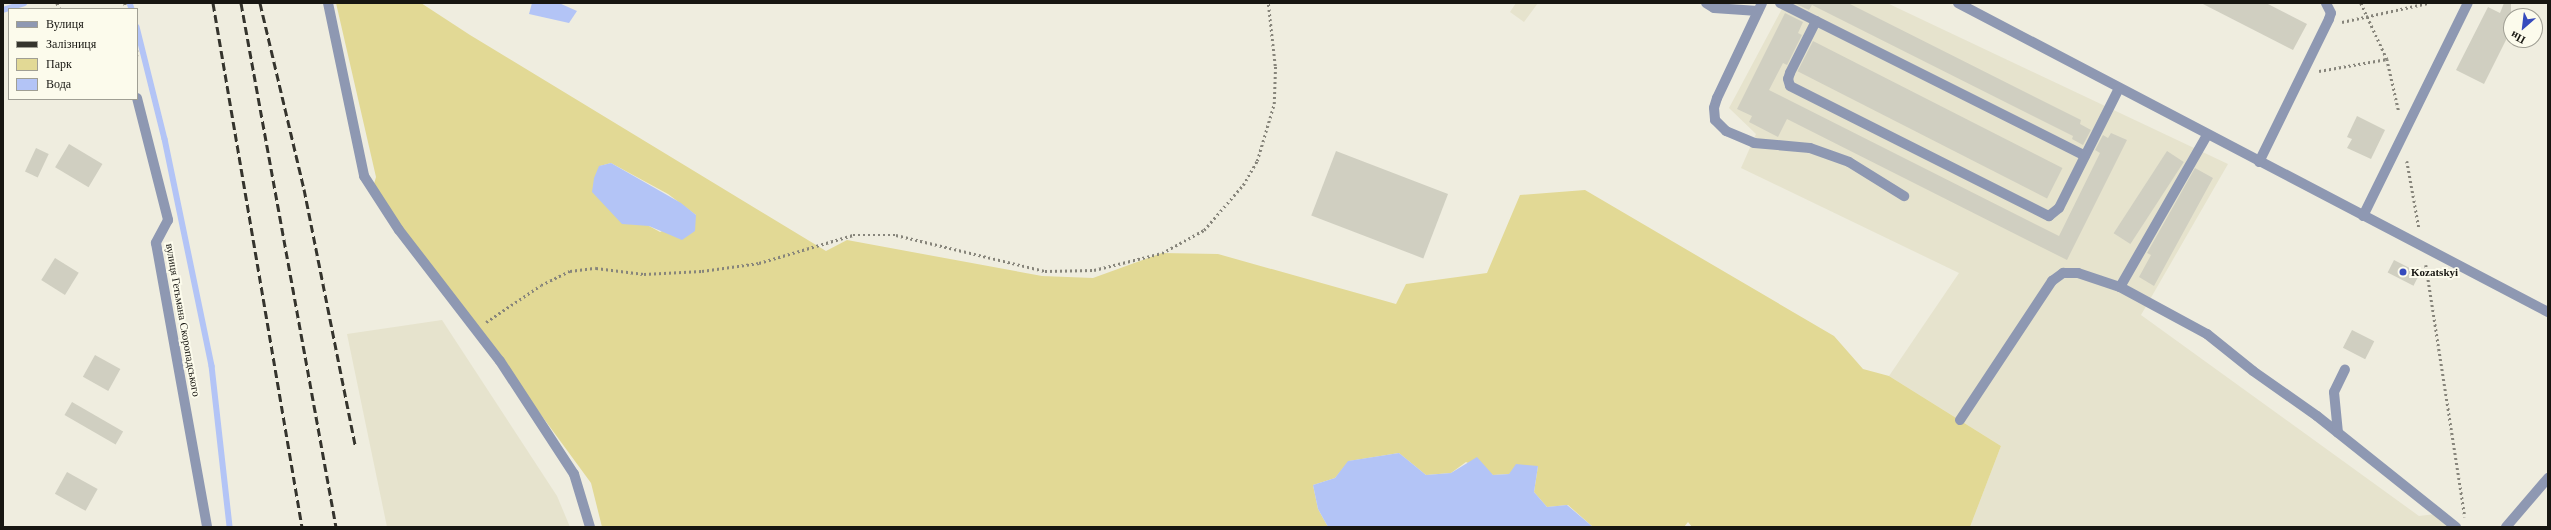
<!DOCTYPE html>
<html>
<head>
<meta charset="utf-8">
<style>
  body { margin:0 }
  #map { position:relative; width:2551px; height:530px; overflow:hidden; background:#efeddf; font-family:Georgia,serif }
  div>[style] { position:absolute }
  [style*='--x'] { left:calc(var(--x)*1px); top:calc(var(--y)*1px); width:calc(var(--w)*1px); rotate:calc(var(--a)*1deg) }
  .built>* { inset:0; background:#e6e3cd }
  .green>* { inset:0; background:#e2d995 }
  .water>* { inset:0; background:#b3c4f6 }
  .stream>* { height:5.5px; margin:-2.75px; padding:0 2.75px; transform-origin:2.75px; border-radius:2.75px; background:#b3c4f6 }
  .building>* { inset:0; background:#d0cfc1; transform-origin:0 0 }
  .path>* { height:2.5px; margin-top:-1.25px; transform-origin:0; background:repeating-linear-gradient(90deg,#87857b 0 2px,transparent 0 5px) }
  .minor>* { height:10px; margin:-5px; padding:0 5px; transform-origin:5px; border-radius:5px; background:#8e98b2 }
  .rail>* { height:3px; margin-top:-1.5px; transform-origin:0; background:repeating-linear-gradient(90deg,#35342d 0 8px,transparent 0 12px) }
  .dots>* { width:11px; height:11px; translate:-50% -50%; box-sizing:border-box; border:2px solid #fcfbec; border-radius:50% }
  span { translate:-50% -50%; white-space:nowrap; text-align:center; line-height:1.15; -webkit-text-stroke:4px #fcfbec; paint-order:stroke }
  .poi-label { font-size:11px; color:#171611; font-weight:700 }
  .left { translate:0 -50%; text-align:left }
  .street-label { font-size:11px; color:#171611 }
  .frame { position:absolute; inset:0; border:4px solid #171611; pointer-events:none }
  .legend { position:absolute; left:8px; top:8px; width:130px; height:92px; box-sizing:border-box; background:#fcfbec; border:1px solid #a09f94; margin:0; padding:5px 7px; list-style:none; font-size:12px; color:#171611 }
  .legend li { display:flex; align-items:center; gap:8px; height:20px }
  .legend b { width:20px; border:1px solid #a09f94 }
  .north { position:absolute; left:2503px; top:8px; width:40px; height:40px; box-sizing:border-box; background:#fcfbec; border:1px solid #a09f94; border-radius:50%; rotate:208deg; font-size:11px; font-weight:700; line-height:16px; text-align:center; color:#171611 }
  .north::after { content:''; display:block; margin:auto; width:14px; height:18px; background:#364bbd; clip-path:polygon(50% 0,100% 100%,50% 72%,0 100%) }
</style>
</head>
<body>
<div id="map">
  <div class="built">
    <div style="clip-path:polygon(1516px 3px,1538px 3px,1524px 22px,1510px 12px)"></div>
    <div style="clip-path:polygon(1785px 3px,1887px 3px,2228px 164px,2141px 315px,2419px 516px,2436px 514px,2452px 527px,1970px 527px,2001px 446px,1889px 376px,1959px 273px,1741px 168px,1756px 134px,1729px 108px)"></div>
    <div style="clip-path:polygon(442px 320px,557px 496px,570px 527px,387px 527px,347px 334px)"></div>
  </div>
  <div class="green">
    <div style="clip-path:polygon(evenodd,336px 3px,421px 3px,470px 35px,826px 251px,847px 240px,1042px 276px,1093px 278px,1162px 253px,1218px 254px,1396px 304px,1406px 284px,1487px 273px,1520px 195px,1585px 190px,1834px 336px,1863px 369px,1889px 376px,2001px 446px,1970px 527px,1692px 527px,1688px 522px,1684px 527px,1593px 527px,1568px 505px,1547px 507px,1534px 492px,1538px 466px,1509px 474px,1493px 475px,1466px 462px,1451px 473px,1426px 475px,1399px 453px,1349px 461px,1335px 478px,1313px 485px,1318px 509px,1328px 527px,602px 527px,591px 483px,454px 296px,414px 248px,374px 184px,376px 177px,336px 3px,611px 163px,668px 194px,696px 215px,660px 232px,649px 226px,600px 166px,611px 163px)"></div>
  </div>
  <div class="water">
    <div style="clip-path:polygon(532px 3px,559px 3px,577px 11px,569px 23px,529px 14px)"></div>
    <div style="clip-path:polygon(611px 163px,681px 203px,696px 215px,695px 231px,682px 240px,649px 226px,622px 224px,592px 192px,594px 178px,599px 166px)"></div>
    <div style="clip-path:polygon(1399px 453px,1426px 475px,1451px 473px,1477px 457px,1493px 475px,1509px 474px,1516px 464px,1538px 466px,1534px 492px,1547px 507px,1567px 505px,1593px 527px,1328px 527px,1318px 509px,1313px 485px,1335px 478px,1348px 461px)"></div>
  </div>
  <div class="stream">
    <div style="--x:130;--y:3;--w:6;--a:72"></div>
    <div style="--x:3;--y:10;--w:22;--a:-18"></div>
    <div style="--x:137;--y:27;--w:115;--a:76"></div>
    <div style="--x:165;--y:139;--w:232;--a:78.3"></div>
    <div style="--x:212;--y:366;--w:162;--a:83.6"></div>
  </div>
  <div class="building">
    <div style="clip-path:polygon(1794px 3px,1848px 3px,2081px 120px,2080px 124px,2091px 130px,2083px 145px,2072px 139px,2073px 136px,1812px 5px,1809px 10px)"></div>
    <div style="clip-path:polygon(2201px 3px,2266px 3px,2307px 24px,2293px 50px)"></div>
    <div style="clip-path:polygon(2504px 3px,2511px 3px,2511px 30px,2484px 84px,2456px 70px,2488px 7px,2500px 13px)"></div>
    <div style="clip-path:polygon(1785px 13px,1803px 22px,1798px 33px,1802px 35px,1787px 65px,1783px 63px,1769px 90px,2059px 236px,2100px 153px,2095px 150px,2103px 135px,2108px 138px,2111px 133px,2127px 140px,2067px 260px,1787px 119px,1778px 137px,1749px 122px,1752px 116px,1737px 109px)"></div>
    <div style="left:1813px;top:41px;width:280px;height:34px;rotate:27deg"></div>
    <div style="clip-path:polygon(2357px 116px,2385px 130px,2371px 159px,2347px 148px,2352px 139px,2347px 137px)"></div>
    <div style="left:69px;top:144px;width:39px;height:27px;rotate:31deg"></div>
    <div style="left:36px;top:148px;width:14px;height:26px;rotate:25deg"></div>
    <div style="left:1336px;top:151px;width:120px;height:69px;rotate:21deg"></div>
    <div style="left:2167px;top:151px;width:20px;height:98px;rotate:33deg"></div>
    <div style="clip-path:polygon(2195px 168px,2213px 178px,2154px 286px,2139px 277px,2151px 255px,2147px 253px)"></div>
    <div style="left:55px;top:258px;width:28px;height:26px;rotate:32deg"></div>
    <div style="left:2394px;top:260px;width:29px;height:14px;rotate:27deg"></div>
    <div style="left:2352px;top:330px;width:25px;height:20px;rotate:27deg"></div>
    <div style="left:95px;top:355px;width:29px;height:25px;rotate:29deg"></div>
    <div style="left:72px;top:402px;width:59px;height:15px;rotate:30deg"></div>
    <div style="left:67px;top:472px;width:35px;height:25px;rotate:29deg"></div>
  </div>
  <div class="path">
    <div style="--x:57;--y:3;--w:7;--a:63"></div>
    <div style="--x:125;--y:3;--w:6;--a:81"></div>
    <div style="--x:2361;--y:3;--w:62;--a:65.1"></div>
    <div style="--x:2387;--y:59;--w:54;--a:77.2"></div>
    <div style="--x:2342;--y:22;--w:88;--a:-12.5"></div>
    <div style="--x:137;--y:50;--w:6;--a:90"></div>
    <div style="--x:2319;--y:71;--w:69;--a:-10"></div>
    <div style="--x:2407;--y:161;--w:68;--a:79.8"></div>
    <div style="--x:2426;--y:265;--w:255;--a:81.2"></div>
    <div style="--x:486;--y:322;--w:66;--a:-33.9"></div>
    <div style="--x:541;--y:285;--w:32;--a:-26"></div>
    <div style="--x:570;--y:271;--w:26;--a:-7"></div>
    <div style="--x:596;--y:268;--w:48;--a:7.1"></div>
    <div style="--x:644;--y:274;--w:58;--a:-3"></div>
    <div style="--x:702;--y:271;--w:58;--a:-8"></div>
    <div style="--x:759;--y:263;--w:98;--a:-16.6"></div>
    <div style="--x:853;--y:235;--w:43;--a:0"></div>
    <div style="--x:896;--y:235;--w:153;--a:13.6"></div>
    <div style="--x:1045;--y:271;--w:49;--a:-1.2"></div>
    <div style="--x:1094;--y:270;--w:70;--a:-14"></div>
    <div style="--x:1162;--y:253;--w:48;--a:-28.7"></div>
    <div style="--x:1204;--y:230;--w:60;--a:-49.1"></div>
    <div style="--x:1243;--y:185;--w:28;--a:-60"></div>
    <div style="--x:1257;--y:161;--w:59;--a:-73.4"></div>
    <div style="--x:1274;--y:104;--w:38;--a:-88"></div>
    <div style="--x:1275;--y:66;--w:63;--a:-96.3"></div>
  </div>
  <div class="minor">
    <div style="--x:328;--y:3;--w:177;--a:78.2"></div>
    <div style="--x:364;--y:176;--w:64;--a:57.1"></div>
    <div style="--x:399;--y:230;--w:165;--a:52.4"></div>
    <div style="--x:500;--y:361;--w:135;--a:56.8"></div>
    <div style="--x:574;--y:474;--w:55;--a:73.2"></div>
    <div style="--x:1706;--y:3;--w:9;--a:32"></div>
    <div style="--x:1714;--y:8;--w:44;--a:3.9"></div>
    <div style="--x:1762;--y:3;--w:105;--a:115.3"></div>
    <div style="--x:1717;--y:98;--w:10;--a:107"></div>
    <div style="--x:1714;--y:108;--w:12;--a:85"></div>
    <div style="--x:1715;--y:120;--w:16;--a:45"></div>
    <div style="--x:1726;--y:131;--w:30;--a:23"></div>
    <div style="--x:1754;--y:143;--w:56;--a:5.1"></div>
    <div style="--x:1810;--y:148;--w:41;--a:19.7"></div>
    <div style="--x:1849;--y:162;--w:65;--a:31.7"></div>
    <div style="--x:1780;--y:3;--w:341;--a:26.6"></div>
    <div style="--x:1958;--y:3;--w:666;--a:27.64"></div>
    <div style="--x:1816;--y:21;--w:58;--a:116.6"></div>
    <div style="--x:1790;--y:73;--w:6;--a:108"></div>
    <div style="--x:1788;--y:79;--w:7;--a:74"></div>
    <div style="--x:1790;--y:86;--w:290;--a:26.7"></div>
    <div style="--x:2049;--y:216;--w:13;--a:-39"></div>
    <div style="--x:2059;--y:208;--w:134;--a:-63.4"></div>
    <div style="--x:137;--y:98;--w:126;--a:75.7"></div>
    <div style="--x:168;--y:220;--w:26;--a:118"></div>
    <div style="--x:156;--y:243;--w:289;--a:79.8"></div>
    <div style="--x:2259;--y:162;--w:159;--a:-63.9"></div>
    <div style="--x:2329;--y:19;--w:6;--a:-72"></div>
    <div style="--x:2331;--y:13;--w:11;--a:-117"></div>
    <div style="--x:2363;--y:216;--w:237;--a:-63.8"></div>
    <div style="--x:2120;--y:287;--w:175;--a:-60.2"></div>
    <div style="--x:1960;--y:420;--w:167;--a:-56.5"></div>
    <div style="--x:2052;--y:281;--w:14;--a:-36"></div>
    <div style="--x:2063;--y:273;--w:15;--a:0"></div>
    <div style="--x:2078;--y:273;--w:44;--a:18.4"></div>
    <div style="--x:2120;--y:287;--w:99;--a:28.4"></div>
    <div style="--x:2207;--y:334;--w:59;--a:38.8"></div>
    <div style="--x:2253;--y:371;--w:78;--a:35.1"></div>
    <div style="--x:2317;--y:416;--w:178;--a:38.6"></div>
    <div style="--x:2338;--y:433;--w:41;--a:-95.6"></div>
    <div style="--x:2334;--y:392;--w:25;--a:-64"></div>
    <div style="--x:2506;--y:527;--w:65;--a:-49.4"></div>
  </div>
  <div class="rail">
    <div style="--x:213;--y:3;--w:532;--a:80.36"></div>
    <div style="--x:241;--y:3;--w:533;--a:79.72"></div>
    <div style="--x:260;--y:3;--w:191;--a:76.7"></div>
    <div style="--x:304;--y:189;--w:261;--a:78.7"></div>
  </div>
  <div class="dots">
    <div style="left:2403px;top:272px;background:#364bbd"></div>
  </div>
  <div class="poi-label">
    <span class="left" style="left:2411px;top:272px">Kozatskyi</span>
  </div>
  <div class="street-label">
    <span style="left:183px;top:320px;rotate:80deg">вулиця Гетьмана Скоропадського</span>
  </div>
  <div class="frame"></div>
  <ul class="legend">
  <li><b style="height:5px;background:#8e98b2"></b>Вулиця</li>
  <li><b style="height:5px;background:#35342d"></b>Залізниця</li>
  <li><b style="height:11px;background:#e2d995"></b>Парк</li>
  <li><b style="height:11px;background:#b3c4f6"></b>Вода</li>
  </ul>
  <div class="north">Пн</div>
</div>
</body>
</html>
